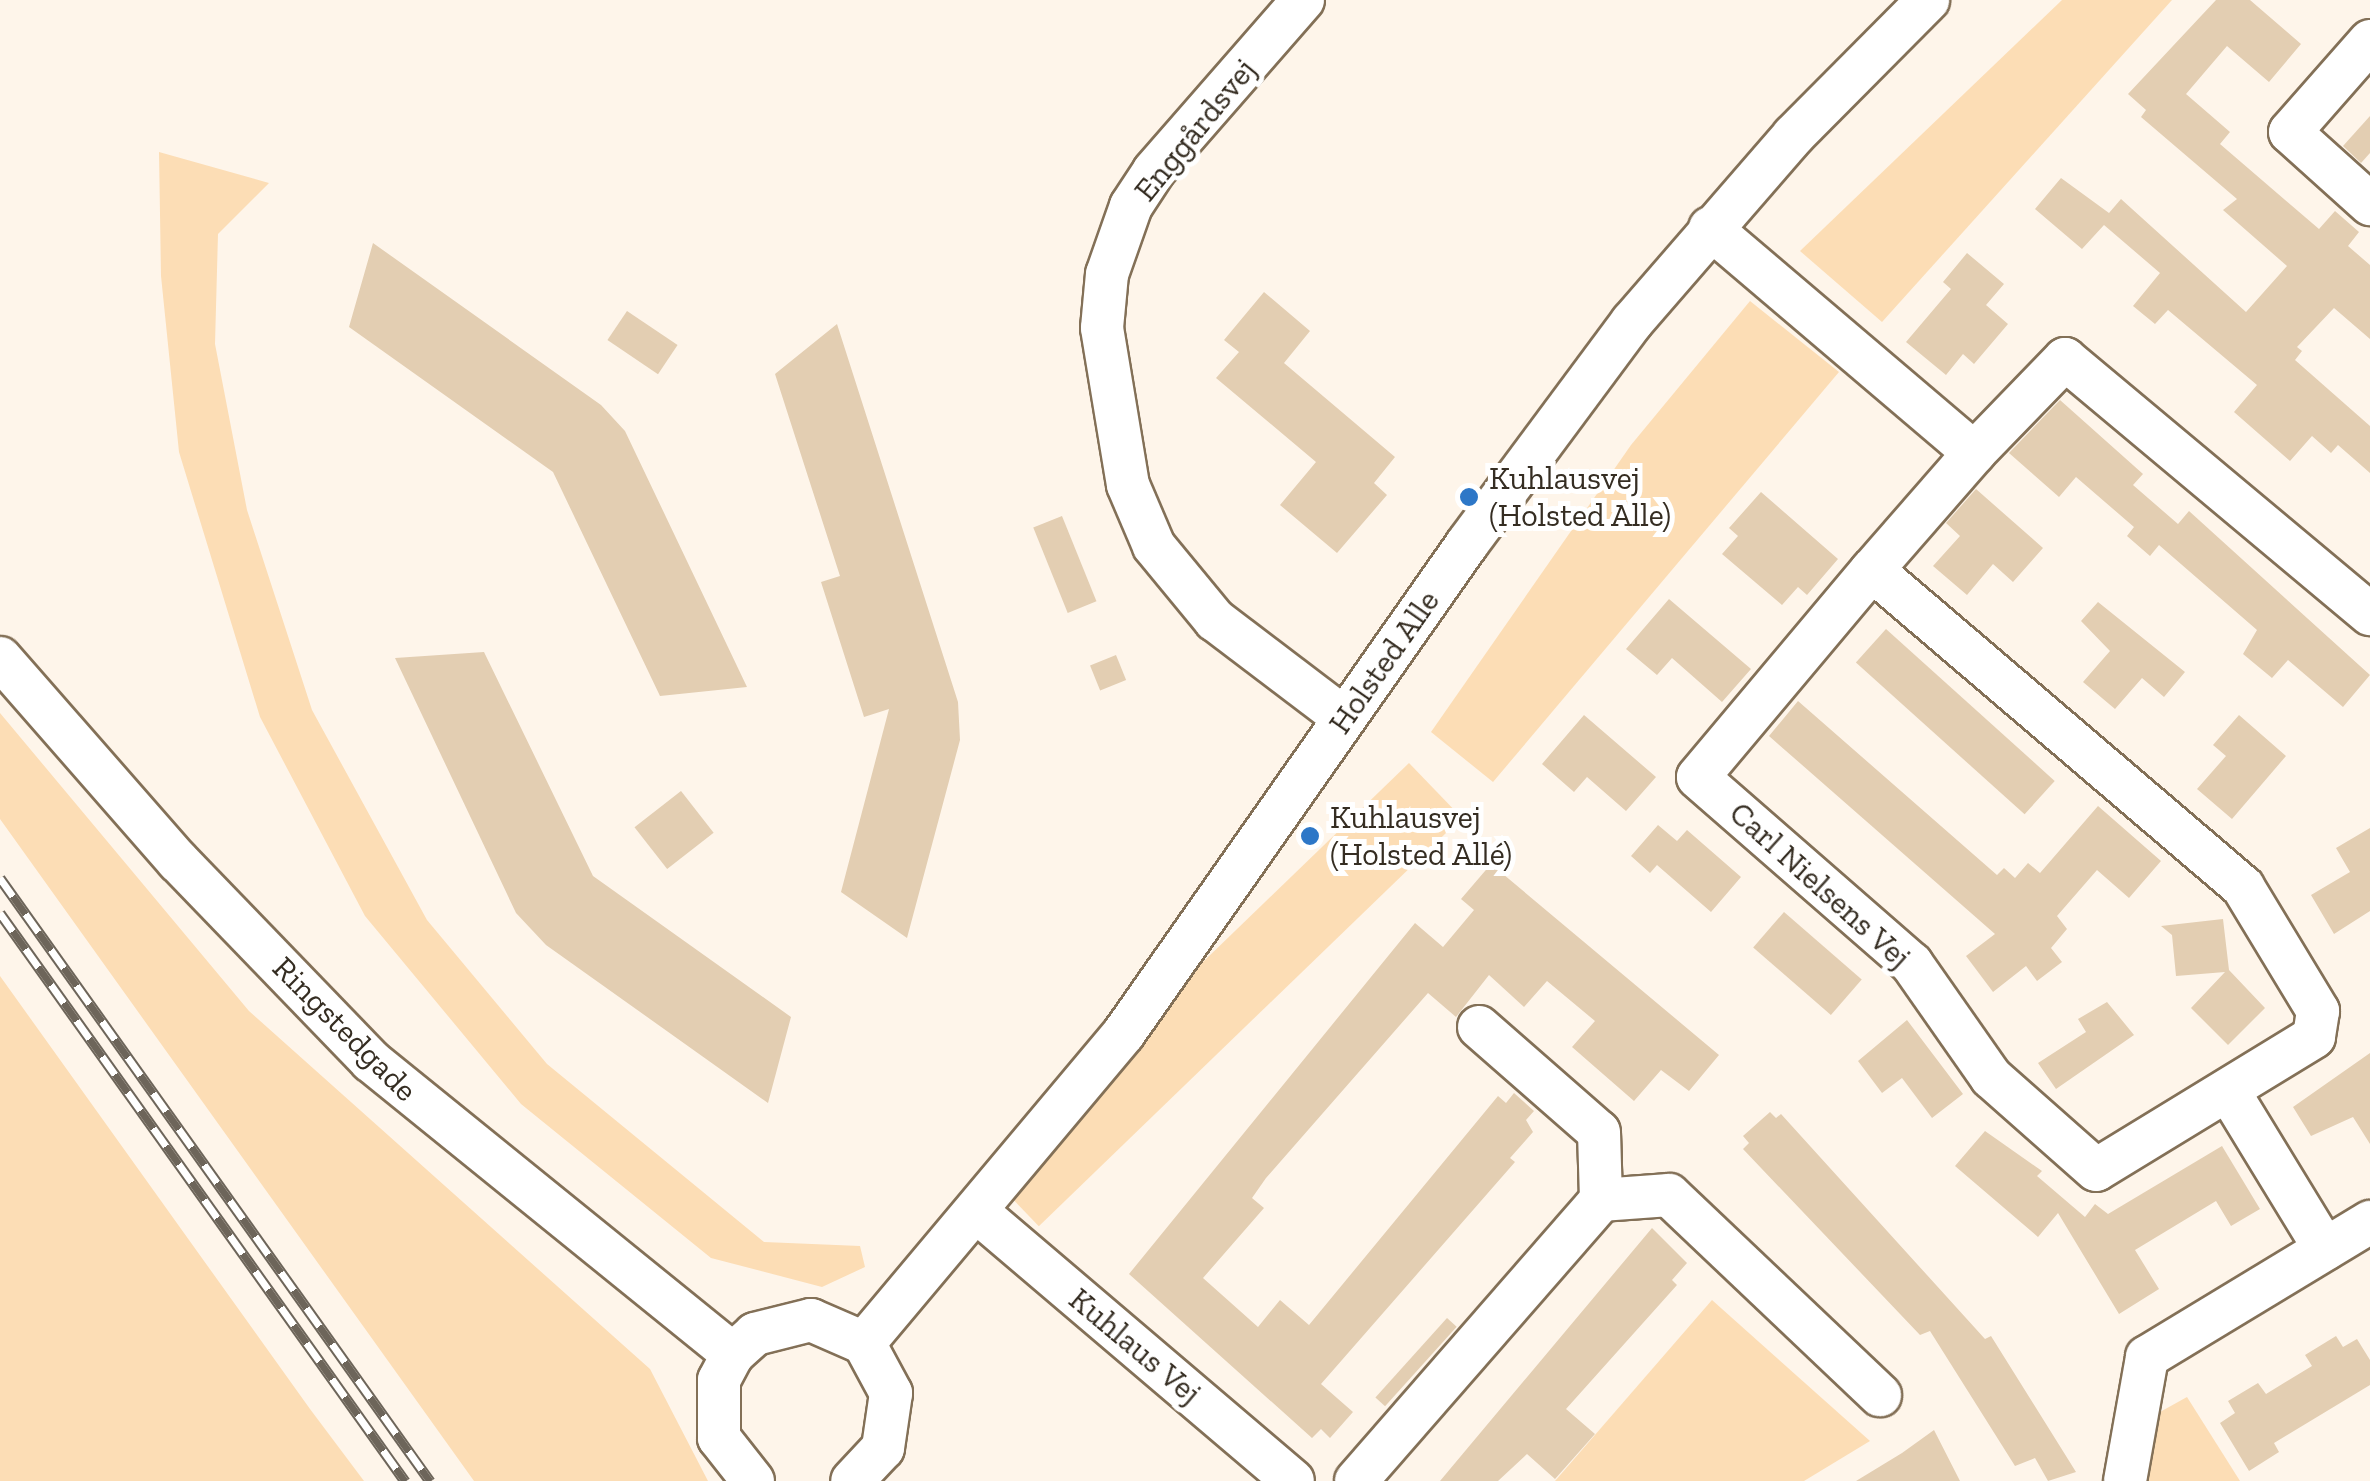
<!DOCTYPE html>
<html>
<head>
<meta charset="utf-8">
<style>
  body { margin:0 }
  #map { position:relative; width:2370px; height:1481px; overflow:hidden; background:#fef5ea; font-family:"Zilla Slab",serif }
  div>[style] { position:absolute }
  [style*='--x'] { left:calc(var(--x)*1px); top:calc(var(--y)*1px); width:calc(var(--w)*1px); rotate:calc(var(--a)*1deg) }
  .green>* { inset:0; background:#fcddb5; transform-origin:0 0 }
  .building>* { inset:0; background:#e3ceb2; transform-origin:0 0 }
  .roads { filter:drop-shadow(2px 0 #837057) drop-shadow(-2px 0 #837057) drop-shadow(0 2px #837057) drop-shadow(0 -2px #837057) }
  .minor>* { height:42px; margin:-21px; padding:0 21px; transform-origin:21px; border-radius:21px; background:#fff }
  .rail>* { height:11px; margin-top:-5.5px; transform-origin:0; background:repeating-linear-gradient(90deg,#fff 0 22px,#6d655a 0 44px); box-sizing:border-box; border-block:2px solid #6d655a }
  .dots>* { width:28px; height:28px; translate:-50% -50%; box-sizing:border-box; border:5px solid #fff; border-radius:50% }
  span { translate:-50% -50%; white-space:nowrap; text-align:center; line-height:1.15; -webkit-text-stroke:10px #fff; paint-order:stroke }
  .street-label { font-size:32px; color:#352d22 }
  .poi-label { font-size:32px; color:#352d22 }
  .left { translate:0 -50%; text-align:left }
</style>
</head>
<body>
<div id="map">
  <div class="green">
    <div style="clip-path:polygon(2062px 0,2172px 0,1882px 322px,1800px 251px)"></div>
    <div style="clip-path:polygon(159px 152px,269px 183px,218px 234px,215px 344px,247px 510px,312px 710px,427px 920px,547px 1064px,764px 1242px,860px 1246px,865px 1267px,822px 1287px,711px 1258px,521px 1104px,365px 916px,260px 717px,179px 452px,161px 276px)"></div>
    <div style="clip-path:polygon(1750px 301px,1839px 372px,1493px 782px,1431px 732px,1631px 445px)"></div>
    <div style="clip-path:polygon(0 713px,249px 1011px,650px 1369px,708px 1481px,474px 1481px,0 819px)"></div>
    <div style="left:1409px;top:763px;width:76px;height:588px;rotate:46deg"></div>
    <div style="clip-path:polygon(0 976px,310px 1409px,364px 1481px,0 1481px)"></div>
    <div style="clip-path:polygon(1712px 1300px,1870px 1441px,1804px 1481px,1555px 1481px)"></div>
    <div style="clip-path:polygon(2187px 1397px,2240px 1481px,2143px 1481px,2151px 1417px)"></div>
  </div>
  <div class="building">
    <div style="clip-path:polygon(2216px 0,2250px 0,2301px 44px,2269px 82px,2227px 46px,2186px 94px,2230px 132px,2220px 144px,2319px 229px,2335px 211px,2359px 232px,2348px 246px,2370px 265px,2370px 339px,2334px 308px,2297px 347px,2302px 351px,2295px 360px,2370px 426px,2370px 473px,2338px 445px,2331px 453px,2312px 436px,2290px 461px,2234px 412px,2257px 385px,2168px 310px,2155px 324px,2133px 306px,2160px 273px,2104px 225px,2082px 249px,2035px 209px,2061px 178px,2109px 213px,2121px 199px,2246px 312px,2287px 266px,2223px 210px,2237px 199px,2141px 117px,2146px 110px,2128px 94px)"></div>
    <div style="clip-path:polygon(2370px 116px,2370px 153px,2361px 163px,2343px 146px)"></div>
    <div style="clip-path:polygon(373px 243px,601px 405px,625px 431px,747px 687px,660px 696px,553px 472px,349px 327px)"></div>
    <div style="clip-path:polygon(1967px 253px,2004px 284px,1986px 305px,2008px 324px,1974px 364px,1963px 354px,1946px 375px,1906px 342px,1951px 289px,1943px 282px)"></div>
    <div style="clip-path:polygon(1264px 292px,1310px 331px,1284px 363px,1395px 457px,1374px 483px,1387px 495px,1337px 553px,1280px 505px,1316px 462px,1216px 378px,1239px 352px,1224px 340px)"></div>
    <div style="left:627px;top:311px;width:61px;height:35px;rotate:34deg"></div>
    <div style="clip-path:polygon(837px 324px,958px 702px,960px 740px,907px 938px,841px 892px,889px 709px,864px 717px,821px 582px,840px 576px,775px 374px)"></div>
    <div style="clip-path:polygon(2060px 400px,2143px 474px,2133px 485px,2178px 524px,2189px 511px,2370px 675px,2343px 707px,2288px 660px,2272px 678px,2243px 654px,2257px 630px,2159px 545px,2150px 556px,2127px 536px,2134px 527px,2076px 477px,2059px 497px,2009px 453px)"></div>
    <div style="clip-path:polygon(1976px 489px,2043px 548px,2013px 582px,1993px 564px,1967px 595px,1933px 566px,1960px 536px,1946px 523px)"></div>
    <div style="clip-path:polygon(1761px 492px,1838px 559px,1807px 595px,1798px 587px,1782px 605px,1722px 554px,1738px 536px,1729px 528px)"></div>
    <div style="left:1062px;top:516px;width:92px;height:31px;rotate:68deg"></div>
    <div style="clip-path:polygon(1669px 599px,1751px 669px,1722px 702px,1672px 658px,1657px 675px,1626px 649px)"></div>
    <div style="clip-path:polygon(2098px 602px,2185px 672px,2164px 697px,2142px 678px,2115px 709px,2083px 682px,2110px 651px,2081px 621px)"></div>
    <div style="left:1886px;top:629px;width:227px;height:45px;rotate:42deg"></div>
    <div style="clip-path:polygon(484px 652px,593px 876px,791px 1017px,768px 1103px,546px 945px,516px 913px,395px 658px)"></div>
    <div style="left:1116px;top:655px;width:27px;height:28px;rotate:68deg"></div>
    <div style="clip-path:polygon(1798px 701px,1997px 875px,2004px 868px,2015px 878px,2028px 863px,2040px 873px,2098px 806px,2161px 861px,2129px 898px,2097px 870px,2057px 916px,2067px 929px,2051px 948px,2062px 962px,2037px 981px,2026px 966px,1993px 992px,1966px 956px,1995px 934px,1769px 736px)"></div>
    <div style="clip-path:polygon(1584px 715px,1656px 777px,1626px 811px,1587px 777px,1574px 792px,1542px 764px)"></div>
    <div style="clip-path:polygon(2239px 715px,2286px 756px,2232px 819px,2197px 789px,2226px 756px,2213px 745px)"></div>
    <div style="left:681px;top:791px;width:53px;height:59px;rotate:52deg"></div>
    <div style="clip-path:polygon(1658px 825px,1677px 841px,1687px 830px,1741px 877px,1711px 912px,1657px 865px,1650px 873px,1631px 856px)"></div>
    <div style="clip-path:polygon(2370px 828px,2370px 911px,2334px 934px,2311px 895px,2350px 872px,2336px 848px)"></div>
    <div style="clip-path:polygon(1491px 864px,1719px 1055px,1689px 1091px,1661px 1070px,1634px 1101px,1572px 1047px,1595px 1021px,1547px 981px,1524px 1007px,1489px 975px,1456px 1017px,1428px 993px,1266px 1178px,1252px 1198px,1264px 1208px,1203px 1278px,1258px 1327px,1280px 1300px,1309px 1325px,1498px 1096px,1506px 1103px,1514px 1093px,1534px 1111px,1526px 1120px,1533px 1132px,1510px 1158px,1515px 1162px,1321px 1384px,1353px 1412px,1330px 1438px,1321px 1429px,1312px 1438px,1129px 1274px,1415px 923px,1443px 947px,1474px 910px,1461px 899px)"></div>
    <div style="left:1784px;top:912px;width:103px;height:47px;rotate:41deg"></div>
    <div style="clip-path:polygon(2223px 919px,2229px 970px,2265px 1008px,2228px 1045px,2191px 1008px,2225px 972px,2176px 976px,2172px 935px,2161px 926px)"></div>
    <div style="clip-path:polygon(2107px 1002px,2134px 1035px,2056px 1089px,2038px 1063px,2086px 1032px,2078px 1019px)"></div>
    <div style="clip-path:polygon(1907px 1020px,1963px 1094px,1932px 1118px,1902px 1078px,1882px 1093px,1858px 1061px)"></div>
    <div style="clip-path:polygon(2370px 1053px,2370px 1144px,2353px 1117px,2311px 1136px,2293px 1107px)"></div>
    <div style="clip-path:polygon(1770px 1112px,1776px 1118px,1781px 1114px,1985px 1339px,1991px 1336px,2076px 1472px,2048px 1481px,2035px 1458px,2015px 1466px,1930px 1331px,1920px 1335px,1743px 1149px,1749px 1143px,1743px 1136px)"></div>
    <div style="clip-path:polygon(1985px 1131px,2042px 1171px,2037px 1176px,2085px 1217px,2095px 1204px,2108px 1214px,2222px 1146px,2260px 1209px,2231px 1226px,2216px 1201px,2135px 1250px,2159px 1289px,2119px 1314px,2058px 1213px,2038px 1237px,1955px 1166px)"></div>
    <div style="clip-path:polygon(1652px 1228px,1687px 1263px,1672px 1280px,1677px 1285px,1566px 1409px,1595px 1434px,1555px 1479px,1527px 1454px,1498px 1481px,1440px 1481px)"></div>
    <div style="left:1447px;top:1318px;width:13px;height:107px;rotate:42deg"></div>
    <div style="clip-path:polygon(2336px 1336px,2343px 1347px,2357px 1339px,2370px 1360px,2370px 1385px,2274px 1443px,2279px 1452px,2249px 1471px,2220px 1423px,2235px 1413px,2228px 1401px,2258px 1383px,2266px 1394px,2312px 1366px,2305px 1355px)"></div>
    <div style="clip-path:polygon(1934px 1430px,1960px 1481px,1856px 1481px,1902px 1453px)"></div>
  </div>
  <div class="roads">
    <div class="minor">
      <div style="--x:1303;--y:0;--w:227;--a:131.1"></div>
      <div style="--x:1154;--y:171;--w:42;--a:123.3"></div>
      <div style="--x:1131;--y:206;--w:72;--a:109.4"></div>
      <div style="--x:1107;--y:274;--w:54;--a:95.3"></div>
      <div style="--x:1102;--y:328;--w:159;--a:80.6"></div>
      <div style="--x:1128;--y:485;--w:66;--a:66.9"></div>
      <div style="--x:1154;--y:546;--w:96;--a:50.5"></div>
      <div style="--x:1215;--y:620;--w:162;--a:37.2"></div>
      <div style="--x:2370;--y:41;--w:121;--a:131.3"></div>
      <div style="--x:2290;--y:132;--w:108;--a:42"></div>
      <div style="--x:1710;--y:228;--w:347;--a:40.4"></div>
      <div style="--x:1872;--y:570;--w:488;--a:40.5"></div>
      <div style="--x:2243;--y:887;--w:145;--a:58.8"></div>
      <div style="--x:2318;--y:1011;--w:26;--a:99"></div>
      <div style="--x:2314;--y:1037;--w:255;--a:148.6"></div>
      <div style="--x:2096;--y:1170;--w:140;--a:-138.5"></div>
      <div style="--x:1991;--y:1077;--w:138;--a:-125"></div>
      <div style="--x:1912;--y:964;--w:284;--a:-138.9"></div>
      <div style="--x:1698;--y:777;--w:270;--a:-50"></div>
      <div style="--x:1872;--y:570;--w:155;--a:-48.9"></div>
      <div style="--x:1974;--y:453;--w:131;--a:-45.9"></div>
      <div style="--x:2065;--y:359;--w:398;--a:39.9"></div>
      <div style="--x:0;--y:658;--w:270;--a:48.8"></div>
      <div style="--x:178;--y:861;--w:278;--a:46"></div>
      <div style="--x:371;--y:1061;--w:466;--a:39"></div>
      <div style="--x:1479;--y:1027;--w:159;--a:41.2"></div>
      <div style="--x:1599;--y:1132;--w:68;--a:88.3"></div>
      <div style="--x:2229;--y:1092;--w:184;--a:58.6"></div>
      <div style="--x:976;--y:1211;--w:416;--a:40.4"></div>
      <div style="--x:864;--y:1343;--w:405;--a:-50"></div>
      <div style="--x:1124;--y:1033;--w:597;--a:-54.95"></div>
      <div style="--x:1467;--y:544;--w:277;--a:-53.4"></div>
      <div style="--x:1632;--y:322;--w:246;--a:-49.1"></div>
      <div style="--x:1793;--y:136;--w:192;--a:-45.2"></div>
      <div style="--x:753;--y:1481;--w:55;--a:-128.3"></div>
      <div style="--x:719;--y:1438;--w:58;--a:-90"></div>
      <div style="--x:719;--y:1380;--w:30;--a:-62"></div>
      <div style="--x:733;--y:1354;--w:30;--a:-42"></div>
      <div style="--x:755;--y:1334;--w:58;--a:-14"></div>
      <div style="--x:811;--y:1320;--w:58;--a:23.5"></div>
      <div style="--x:864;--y:1343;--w:57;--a:61.6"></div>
      <div style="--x:891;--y:1393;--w:56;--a:98.3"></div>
      <div style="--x:883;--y:1448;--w:45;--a:133.2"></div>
      <div style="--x:1356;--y:1481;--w:373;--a:-48.9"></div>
      <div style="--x:1601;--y:1200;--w:68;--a:-4.2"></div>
      <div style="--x:1669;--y:1195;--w:291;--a:43.5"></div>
      <div style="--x:2125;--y:1481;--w:126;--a:-79.9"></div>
      <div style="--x:2147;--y:1357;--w:261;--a:-31.2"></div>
    </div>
  </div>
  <div class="rail">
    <div style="--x:0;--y:878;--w:741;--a:54.51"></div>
    <div style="--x:0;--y:913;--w:698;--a:54.51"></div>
  </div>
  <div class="dots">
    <div style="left:1469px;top:497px;background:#2d77c7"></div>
    <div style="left:1310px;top:836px;background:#2d77c7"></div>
  </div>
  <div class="street-label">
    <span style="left:1195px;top:130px;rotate:-51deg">Enggårdsvej</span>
    <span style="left:1384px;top:662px;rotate:-55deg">Holsted Alle</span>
    <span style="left:1820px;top:885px;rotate:42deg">Carl Nielsens Vej</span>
    <span style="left:345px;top:1029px;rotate:45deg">Ringstedgade</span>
    <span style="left:1135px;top:1346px;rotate:40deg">Kuhlaus Vej</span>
  </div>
  <div class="poi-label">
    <span class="left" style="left:1489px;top:497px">Kuhlausvej<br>(Holsted Alle)</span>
    <span class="left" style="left:1330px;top:836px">Kuhlausvej<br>(Holsted Allé)</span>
  </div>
</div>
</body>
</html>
